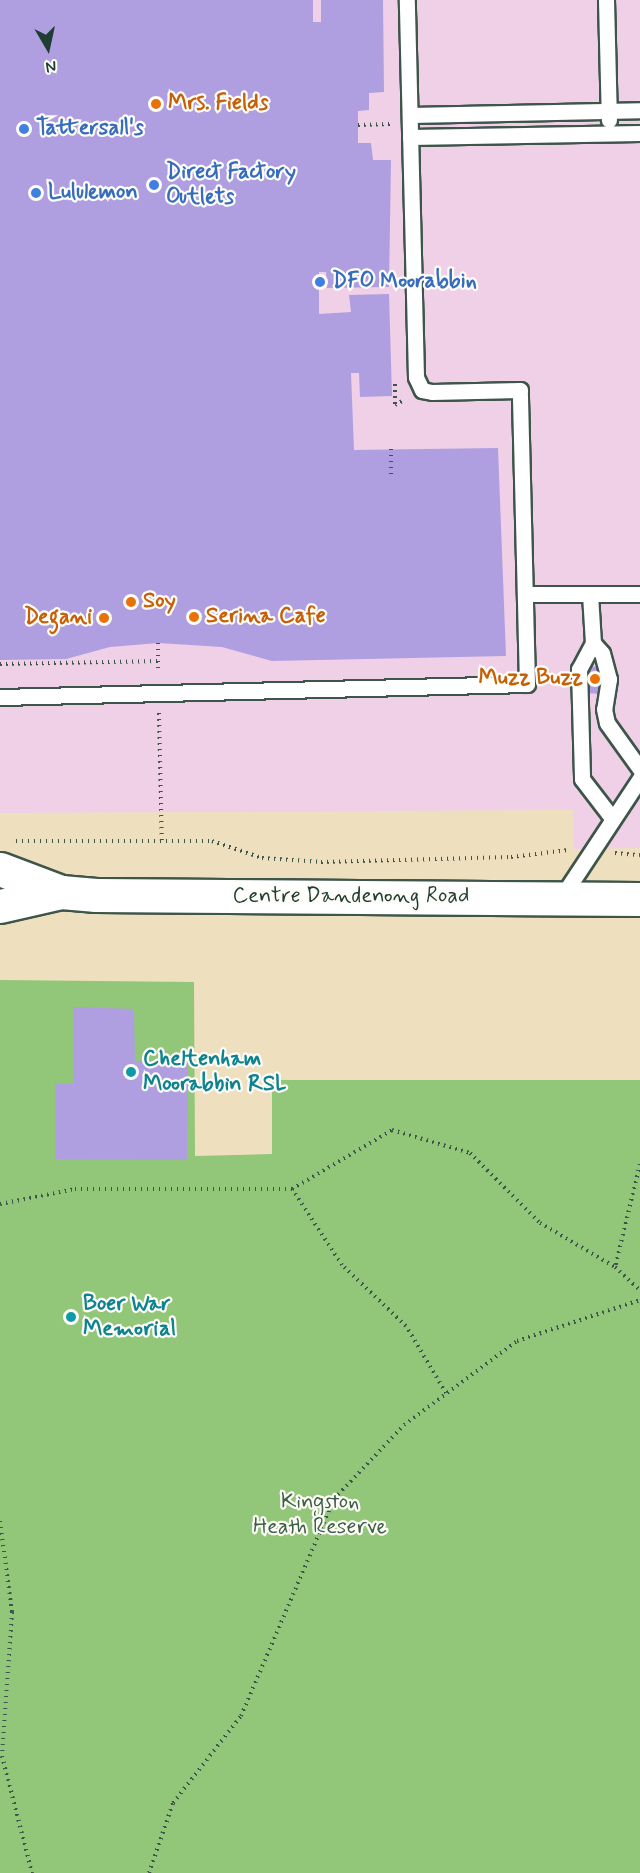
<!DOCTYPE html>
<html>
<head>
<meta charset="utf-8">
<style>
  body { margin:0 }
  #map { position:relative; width:640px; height:1873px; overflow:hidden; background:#eedfbe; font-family:Mynerve,sans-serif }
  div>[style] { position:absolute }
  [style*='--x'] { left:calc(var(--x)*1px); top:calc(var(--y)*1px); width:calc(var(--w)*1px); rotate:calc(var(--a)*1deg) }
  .built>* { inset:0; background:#efd0e7 }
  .green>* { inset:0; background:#92c678 }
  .building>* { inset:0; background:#af9fe0; transform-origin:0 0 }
  .path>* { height:4px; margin-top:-2px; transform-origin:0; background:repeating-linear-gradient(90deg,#3e5549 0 1.5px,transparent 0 6px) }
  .roads { filter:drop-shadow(2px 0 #3e5549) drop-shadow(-2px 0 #3e5549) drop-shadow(0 2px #3e5549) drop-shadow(0 -2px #3e5549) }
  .lane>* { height:15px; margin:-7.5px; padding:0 7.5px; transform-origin:7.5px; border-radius:7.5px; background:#fff }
  .primary>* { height:33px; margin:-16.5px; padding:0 16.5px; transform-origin:16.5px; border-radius:16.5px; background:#fff }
  .dots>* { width:16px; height:16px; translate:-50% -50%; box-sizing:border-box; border:3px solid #fdfcf7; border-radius:50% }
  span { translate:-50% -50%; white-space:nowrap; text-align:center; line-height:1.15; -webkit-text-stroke:4.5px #fdfcf7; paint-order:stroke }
  .food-label { font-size:22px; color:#c56008; font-weight:700 }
  .left { translate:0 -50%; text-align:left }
  .right { translate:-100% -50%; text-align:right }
  .shop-label { font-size:22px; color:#366cbe; font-weight:700 }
  .street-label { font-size:22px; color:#1f3d34 }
  .culture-label { font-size:22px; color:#0d838f; font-weight:700 }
  .park-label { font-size:22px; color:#3c5f45 }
  .north { position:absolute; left:18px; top:18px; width:60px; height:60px; -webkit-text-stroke:4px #fdfcf7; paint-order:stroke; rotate:171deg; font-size:16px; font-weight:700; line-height:24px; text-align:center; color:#1f3d34 }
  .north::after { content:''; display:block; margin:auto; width:21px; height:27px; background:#1f3d34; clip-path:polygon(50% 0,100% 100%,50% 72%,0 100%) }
</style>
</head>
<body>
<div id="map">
  <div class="built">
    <div style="clip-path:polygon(0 0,640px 0,640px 848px,574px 849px,573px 810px,0 813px)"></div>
  </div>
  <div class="green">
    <div style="clip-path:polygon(0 980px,194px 982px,195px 1156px,272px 1154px,272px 1080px,640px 1080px,640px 1873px,0 1873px)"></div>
  </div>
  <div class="building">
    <div style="clip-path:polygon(0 0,313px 0,313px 22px,321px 22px,321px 0,383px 0,384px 92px,369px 93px,369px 110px,358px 111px,358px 143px,371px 143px,373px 160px,391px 160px,389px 287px,327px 288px,326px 272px,319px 272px,319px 314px,351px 312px,349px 295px,389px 294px,392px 396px,360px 397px,359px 373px,351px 373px,354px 450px,498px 448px,506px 656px,272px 661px,222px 647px,158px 643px,110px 647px,66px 659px,0 660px)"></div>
    <div style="left:588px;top:666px;width:14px;height:27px;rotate:4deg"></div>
    <div style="clip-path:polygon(73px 1007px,134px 1009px,135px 1061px,188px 1061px,187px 1160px,55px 1159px,55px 1084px,73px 1084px)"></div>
  </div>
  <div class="path">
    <div style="--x:358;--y:125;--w:32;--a:-2"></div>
    <div style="--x:395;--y:384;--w:21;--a:90"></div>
    <div style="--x:395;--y:405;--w:10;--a:-29"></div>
    <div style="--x:391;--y:474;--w:25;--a:-90"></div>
    <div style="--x:158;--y:643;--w:30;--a:90"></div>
    <div style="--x:0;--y:664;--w:158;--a:-1.1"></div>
    <div style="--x:159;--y:713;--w:128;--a:88.7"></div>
    <div style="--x:16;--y:841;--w:196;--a:0"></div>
    <div style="--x:212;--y:841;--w:53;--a:18.8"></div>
    <div style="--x:262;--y:858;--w:59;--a:3.9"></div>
    <div style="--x:321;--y:862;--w:190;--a:-1.5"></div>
    <div style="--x:511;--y:857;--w:58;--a:-6.9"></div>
    <div style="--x:615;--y:853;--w:25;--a:5"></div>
    <div style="--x:640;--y:1164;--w:106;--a:103.6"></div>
    <div style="--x:615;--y:1267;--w:34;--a:43"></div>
    <div style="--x:0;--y:1204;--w:76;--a:-11.3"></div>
    <div style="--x:75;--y:1189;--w:217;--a:0"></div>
    <div style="--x:446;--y:1393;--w:78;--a:-120.8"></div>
    <div style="--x:406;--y:1326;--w:88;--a:-136.4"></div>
    <div style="--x:342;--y:1265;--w:91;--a:-123.3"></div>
    <div style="--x:292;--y:1189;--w:116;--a:-30.5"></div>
    <div style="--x:392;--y:1130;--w:81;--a:16.4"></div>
    <div style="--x:470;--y:1153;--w:99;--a:45"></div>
    <div style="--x:540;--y:1223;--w:87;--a:30.4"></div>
    <div style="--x:0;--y:1521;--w:92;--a:82.5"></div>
    <div style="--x:12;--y:1612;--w:144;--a:94"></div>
    <div style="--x:2;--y:1756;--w:121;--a:75.6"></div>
    <div style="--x:149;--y:1873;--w:74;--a:-71.1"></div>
    <div style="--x:173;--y:1803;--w:110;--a:-52"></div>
    <div style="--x:241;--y:1716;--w:236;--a:-66.8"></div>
    <div style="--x:334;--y:1499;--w:102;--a:-46.6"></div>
    <div style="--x:404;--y:1425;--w:141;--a:-36.6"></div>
    <div style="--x:517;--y:1341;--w:130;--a:-18.4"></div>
  </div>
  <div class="roads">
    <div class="lane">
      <div style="--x:606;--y:0;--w:120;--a:88.6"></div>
      <div style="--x:410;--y:115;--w:230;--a:-1.2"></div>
      <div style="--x:410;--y:137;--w:230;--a:-1"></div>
      <div style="--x:525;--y:594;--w:115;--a:0"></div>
      <div style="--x:590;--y:594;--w:49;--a:86.5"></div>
      <div style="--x:593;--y:643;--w:30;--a:118"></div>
      <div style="--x:579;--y:669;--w:110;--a:88.4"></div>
      <div style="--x:582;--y:779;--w:49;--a:52.4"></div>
      <div style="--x:593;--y:643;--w:13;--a:48"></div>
      <div style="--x:602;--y:653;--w:27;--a:75"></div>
      <div style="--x:609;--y:679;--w:30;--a:99"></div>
      <div style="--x:604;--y:709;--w:14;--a:78"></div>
      <div style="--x:607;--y:723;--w:57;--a:54.3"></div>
      <div style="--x:0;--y:697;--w:527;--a:-1.41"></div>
      <div style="--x:527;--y:684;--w:294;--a:-91.4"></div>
      <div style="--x:520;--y:390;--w:88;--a:178.7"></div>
      <div style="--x:432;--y:392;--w:10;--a:-169"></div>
      <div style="--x:422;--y:390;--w:14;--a:-115"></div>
      <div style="--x:416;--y:377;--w:377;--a:-91.4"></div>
      <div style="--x:561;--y:898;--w:144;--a:-56.6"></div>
    </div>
    <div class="primary">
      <div style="--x:0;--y:869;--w:65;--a:20.7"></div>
      <div style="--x:61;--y:892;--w:35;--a:5"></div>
      <div style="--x:96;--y:895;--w:544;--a:0.42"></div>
      <div style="--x:0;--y:906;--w:63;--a:-12.9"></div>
    </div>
  </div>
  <div class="dots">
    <div style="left:156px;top:104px;background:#e8710a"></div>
    <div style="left:24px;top:129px;background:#3f7fe0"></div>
    <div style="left:154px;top:185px;background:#3f7fe0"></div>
    <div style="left:36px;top:193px;background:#3f7fe0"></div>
    <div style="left:320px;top:282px;background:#3f7fe0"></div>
    <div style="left:131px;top:602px;background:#e8710a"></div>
    <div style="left:194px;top:617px;background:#e8710a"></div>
    <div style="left:104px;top:618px;background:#e8710a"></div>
    <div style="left:595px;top:679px;background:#e8710a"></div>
    <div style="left:131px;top:1072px;background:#0f9aa8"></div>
    <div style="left:71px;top:1317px;background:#0f9aa8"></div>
  </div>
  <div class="food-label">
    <span class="left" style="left:168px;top:104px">Mrs. Fields</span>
    <span class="left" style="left:143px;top:602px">Soy</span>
    <span class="left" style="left:206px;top:617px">Serina Cafe</span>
    <span class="right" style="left:92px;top:618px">Degani</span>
    <span class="right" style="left:583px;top:679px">Muzz Buzz</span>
  </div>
  <div class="shop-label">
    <span class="left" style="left:36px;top:129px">Tattersall's</span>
    <span class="left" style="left:166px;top:185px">Direct Factory<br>Outlets</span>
    <span class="left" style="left:48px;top:193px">Lululemon</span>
    <span class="left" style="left:332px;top:282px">DFO Moorabbin</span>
  </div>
  <div class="street-label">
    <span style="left:351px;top:897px">Centre Dandenong Road</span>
  </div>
  <div class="culture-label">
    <span class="left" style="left:143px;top:1072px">Cheltenham<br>Moorabbin RSL</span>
    <span class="left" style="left:83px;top:1317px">Boer War<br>Memorial</span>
  </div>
  <div class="park-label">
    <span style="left:320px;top:1515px">Kingston<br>Heath Reserve</span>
  </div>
  <div class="north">N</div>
</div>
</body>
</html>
